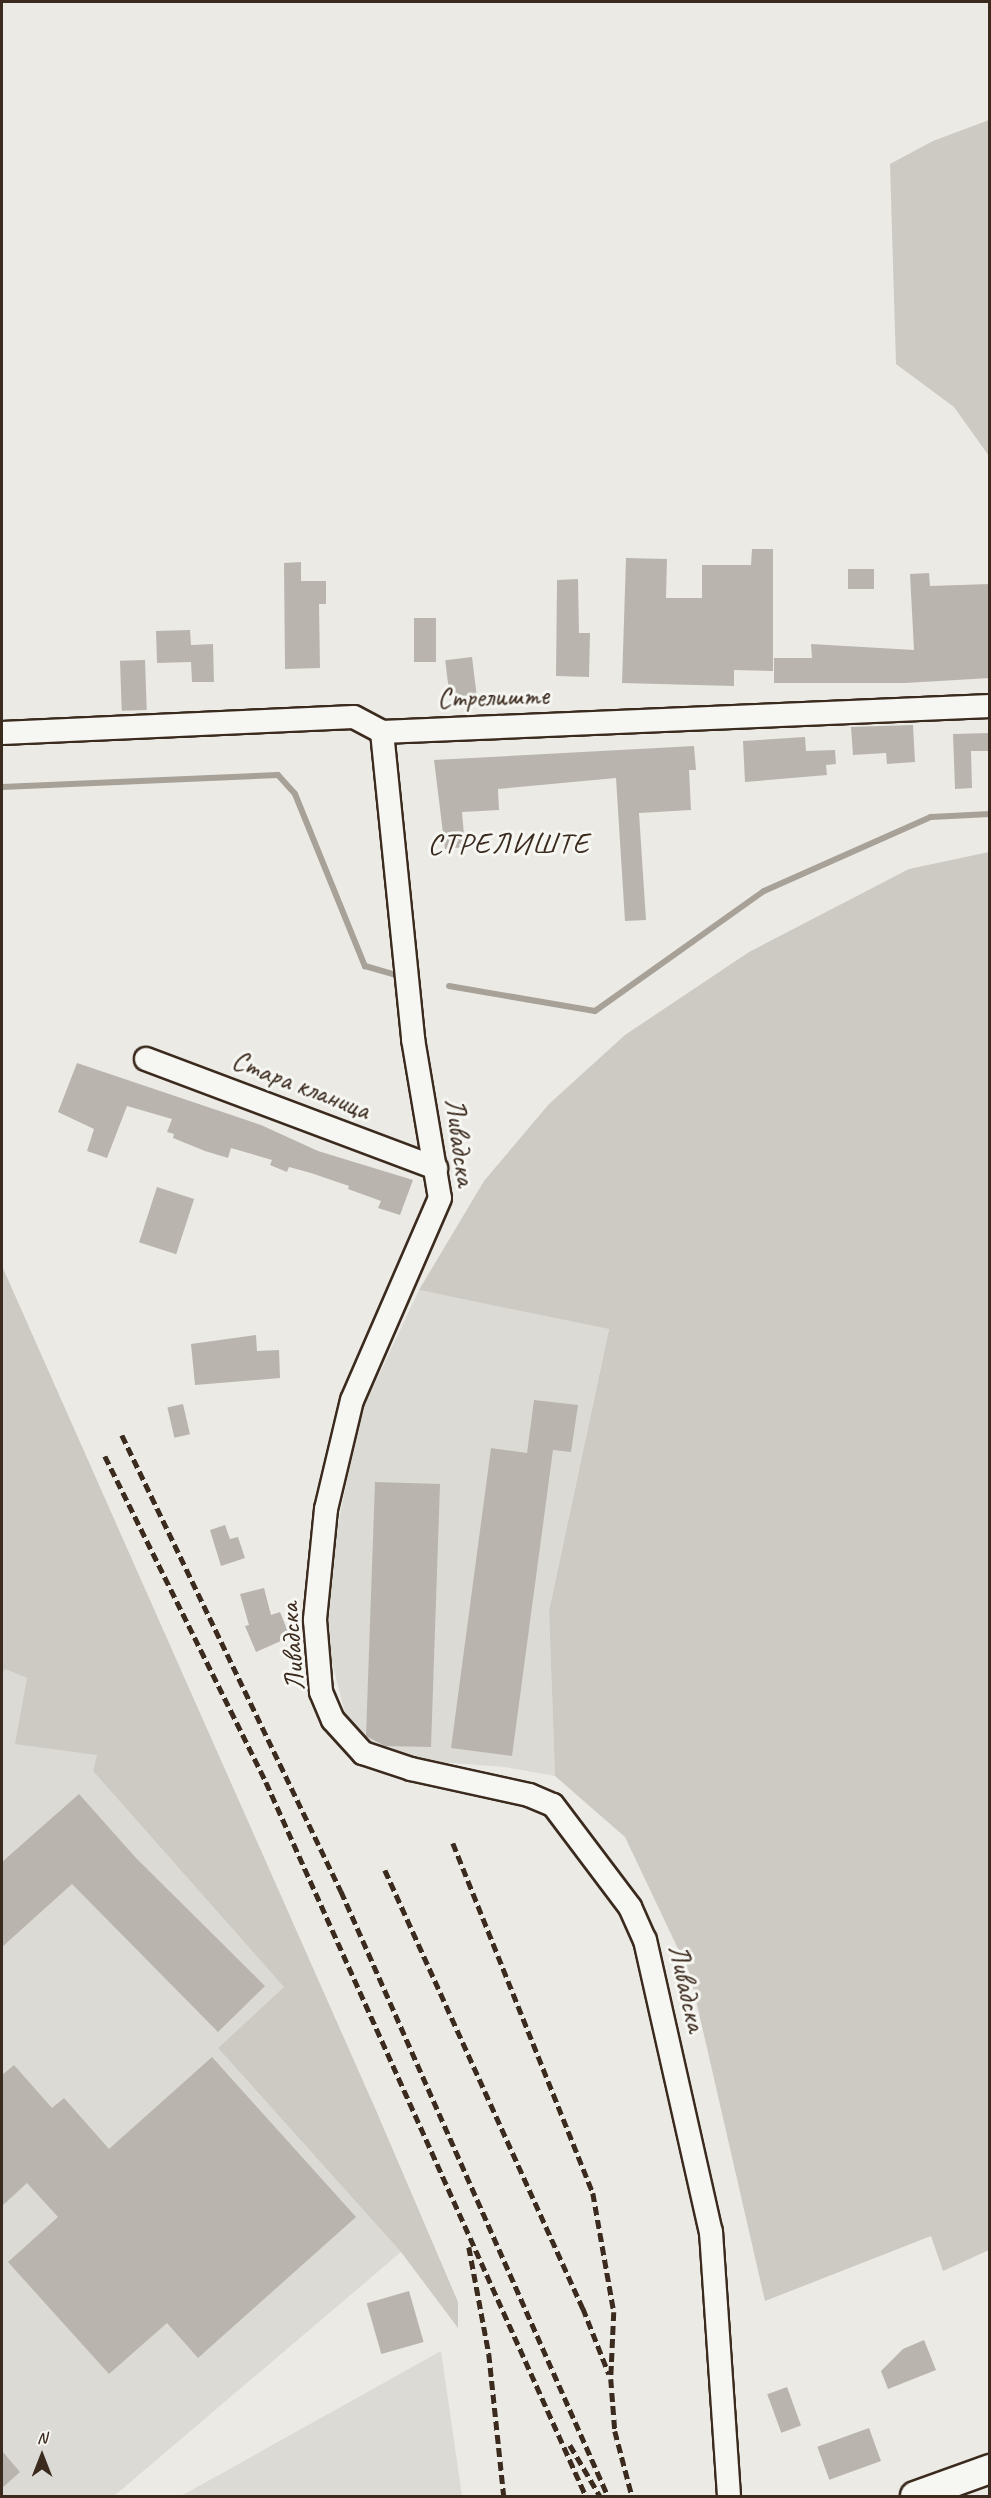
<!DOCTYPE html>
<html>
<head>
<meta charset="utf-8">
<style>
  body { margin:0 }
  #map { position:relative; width:991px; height:2498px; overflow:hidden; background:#ebeae5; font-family:Caveat,sans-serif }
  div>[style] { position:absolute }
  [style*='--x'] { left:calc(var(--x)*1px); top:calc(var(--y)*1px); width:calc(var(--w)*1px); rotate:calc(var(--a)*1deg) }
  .built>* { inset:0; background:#dcdad4 }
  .green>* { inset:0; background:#cdcac4 }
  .stream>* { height:6px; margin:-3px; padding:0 3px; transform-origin:3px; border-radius:3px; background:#a8a198 }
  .building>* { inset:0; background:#bab4ae; transform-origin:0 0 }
  .roads { filter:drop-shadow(2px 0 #3b2a1e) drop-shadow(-2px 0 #3b2a1e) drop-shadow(0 2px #3b2a1e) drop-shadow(0 -2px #3b2a1e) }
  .minor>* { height:22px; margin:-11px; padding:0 11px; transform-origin:11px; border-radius:11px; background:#f6f6f2 }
  .major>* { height:28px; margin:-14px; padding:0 14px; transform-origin:14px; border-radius:14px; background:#f6f6f2 }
  .rail>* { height:4.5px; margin-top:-2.25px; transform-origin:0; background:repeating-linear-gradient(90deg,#3b2a1e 0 9px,transparent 0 13.5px) }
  span { translate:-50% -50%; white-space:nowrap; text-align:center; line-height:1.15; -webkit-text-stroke:6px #f6f6f2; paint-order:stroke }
  .street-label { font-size:28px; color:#3b2a1e }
  .neighbourhood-label { font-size:30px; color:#3b2a1e; letter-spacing:1.5px }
  .frame { position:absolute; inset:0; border:3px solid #3b2a1e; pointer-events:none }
  .north { position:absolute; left:12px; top:2426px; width:60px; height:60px; -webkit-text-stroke:4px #f6f6f2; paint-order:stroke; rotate:0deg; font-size:16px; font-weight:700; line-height:24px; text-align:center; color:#3b2a1e }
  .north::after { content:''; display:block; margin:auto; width:21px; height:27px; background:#3b2a1e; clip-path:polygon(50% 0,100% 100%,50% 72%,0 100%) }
</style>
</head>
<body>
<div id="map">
  <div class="built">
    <div style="clip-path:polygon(419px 1290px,609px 1328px,549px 1611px,555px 1776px,505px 1767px,387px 1758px,346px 1717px,320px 1615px,360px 1415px)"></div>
    <div style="clip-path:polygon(5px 1669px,27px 1678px,98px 1755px,93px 1771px,285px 1987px,218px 2048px,401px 2252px,114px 2496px,2px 2496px,2px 1674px)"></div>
    <div style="clip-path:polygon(441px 2351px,462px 2496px,181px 2496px)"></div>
  </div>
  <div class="green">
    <div style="clip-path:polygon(989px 120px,990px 120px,989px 456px,954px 407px,896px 364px,890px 164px,933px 141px)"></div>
    <div style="clip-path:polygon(989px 852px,989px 2250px,943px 2271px,931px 2236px,765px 2301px,690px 1974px,625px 1837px,555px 1776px,549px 1611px,609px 1329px,419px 1290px,484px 1181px,549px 1104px,625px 1035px,749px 952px,909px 869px)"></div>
    <div style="clip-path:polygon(2px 1266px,375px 2108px,458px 2302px,458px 2328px,401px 2252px,218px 2048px,284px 1987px,93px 1771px,97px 1755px,15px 1744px,27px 1678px,5px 1669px,2px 1674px)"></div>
  </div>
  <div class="stream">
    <div style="--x:2;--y:787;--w:276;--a:-2.5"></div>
    <div style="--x:278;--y:775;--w:25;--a:48"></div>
    <div style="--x:295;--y:794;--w:186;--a:67.9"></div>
    <div style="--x:365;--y:966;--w:32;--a:16"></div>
    <div style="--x:449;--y:986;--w:148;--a:9.7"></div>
    <div style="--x:595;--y:1011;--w:207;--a:-35.4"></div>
    <div style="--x:764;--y:891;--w:183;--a:-23.9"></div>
    <div style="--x:931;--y:817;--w:59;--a:-2.9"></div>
  </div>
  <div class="building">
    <div style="clip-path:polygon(752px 549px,773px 549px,773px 671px,734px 670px,734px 686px,622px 683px,626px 558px,667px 559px,666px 598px,702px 598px,702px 565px,751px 565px)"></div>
    <div style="clip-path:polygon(301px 562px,301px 581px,326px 581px,326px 604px,319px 604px,320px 668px,285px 669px,284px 563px)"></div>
    <div style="left:848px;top:569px;width:26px;height:20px"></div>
    <div style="clip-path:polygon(929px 573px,930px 586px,990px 584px,990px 678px,905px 683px,774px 683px,774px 658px,812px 658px,811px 644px,914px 650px,910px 574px)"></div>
    <div style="clip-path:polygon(578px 579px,579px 633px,590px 633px,589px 677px,556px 676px,557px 580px)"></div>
    <div style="left:414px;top:618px;width:22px;height:44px"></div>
    <div style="clip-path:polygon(190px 630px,191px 645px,213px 644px,214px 682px,192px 682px,191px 662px,157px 663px,156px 631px)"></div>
    <div style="left:472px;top:657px;width:38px;height:27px;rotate:83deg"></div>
    <div style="left:145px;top:660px;width:50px;height:25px;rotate:88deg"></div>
    <div style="clip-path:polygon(913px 725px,915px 762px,887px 764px,886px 753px,853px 755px,851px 727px)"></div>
    <div style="clip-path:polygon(990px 733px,990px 751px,971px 751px,972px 788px,955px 789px,953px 734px)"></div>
    <div style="clip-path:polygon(805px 737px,806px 751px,835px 750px,836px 764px,826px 765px,827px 775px,745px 782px,743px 741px)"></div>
    <div style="clip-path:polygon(694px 746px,696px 770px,689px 770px,691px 810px,639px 813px,646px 920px,625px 921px,616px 778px,498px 789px,499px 810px,462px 812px,465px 847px,445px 849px,434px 760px)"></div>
    <div style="clip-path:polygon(77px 1063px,261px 1125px,318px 1151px,413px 1180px,400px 1215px,378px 1208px,381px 1201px,348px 1189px,349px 1186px,311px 1173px,289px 1167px,287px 1172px,270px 1165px,272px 1160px,231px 1148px,228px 1158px,205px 1151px,173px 1138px,174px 1134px,167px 1132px,172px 1119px,127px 1106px,107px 1158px,87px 1151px,94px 1129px,58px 1112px)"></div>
    <div style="left:157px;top:1187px;width:39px;height:58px;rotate:18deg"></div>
    <div style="clip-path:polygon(256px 1335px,257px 1351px,279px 1350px,280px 1378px,195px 1385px,191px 1344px)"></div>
    <div style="clip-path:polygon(534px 1400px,578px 1405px,571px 1452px,553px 1450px,512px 1756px,451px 1748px,491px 1448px,527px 1453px)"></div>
    <div style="left:183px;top:1404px;width:31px;height:16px;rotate:77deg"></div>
    <div style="clip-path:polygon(375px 1482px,440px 1484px,431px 1747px,385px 1746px,366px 1736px)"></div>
    <div style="clip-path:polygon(225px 1525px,230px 1539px,238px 1537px,245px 1558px,221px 1566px,210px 1530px)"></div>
    <div style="clip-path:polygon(264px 1588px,271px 1615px,280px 1612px,290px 1637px,256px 1652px,245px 1626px,249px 1625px,240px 1594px)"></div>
    <div style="clip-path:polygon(79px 1794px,136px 1858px,265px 1986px,218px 2032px,72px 1884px,2px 1947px,2px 1862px)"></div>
    <div style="clip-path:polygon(212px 2057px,356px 2217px,198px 2358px,167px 2323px,109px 2374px,8px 2262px,58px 2217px,27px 2183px,2px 2206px,2px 2075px,14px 2065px,52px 2108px,64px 2098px,109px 2149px)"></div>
    <div style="left:409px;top:2291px;width:53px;height:44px;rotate:74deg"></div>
    <div style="clip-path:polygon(924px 2340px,936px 2370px,888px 2389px,881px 2371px,903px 2349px)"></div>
    <div style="left:787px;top:2387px;width:41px;height:21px;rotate:70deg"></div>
    <div style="left:869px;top:2428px;width:35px;height:55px;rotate:70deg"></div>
    <div style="clip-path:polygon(2px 2451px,20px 2472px,2px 2488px)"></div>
  </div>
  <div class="roads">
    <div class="minor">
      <div style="--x:382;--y:732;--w:309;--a:84.2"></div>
      <div style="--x:413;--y:1039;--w:161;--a:80.4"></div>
      <div style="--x:440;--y:1198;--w:220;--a:113.5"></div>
      <div style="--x:352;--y:1400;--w:112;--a:103.4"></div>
      <div style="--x:326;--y:1509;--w:112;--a:95.7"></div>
      <div style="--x:315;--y:1620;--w:72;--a:85.2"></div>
      <div style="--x:321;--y:1692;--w:30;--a:67"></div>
      <div style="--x:333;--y:1720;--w:45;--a:47.7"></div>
      <div style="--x:363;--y:1753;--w:51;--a:18.4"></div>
      <div style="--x:411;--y:1769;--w:121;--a:12.4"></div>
      <div style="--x:529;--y:1795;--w:26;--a:23"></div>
      <div style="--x:553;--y:1805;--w:128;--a:53"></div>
      <div style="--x:630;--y:1907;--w:36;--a:66"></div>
      <div style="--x:645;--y:1940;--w:299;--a:77.3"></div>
      <div style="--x:711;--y:2232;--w:265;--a:86.1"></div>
      <div style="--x:2;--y:733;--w:352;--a:-2.6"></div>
      <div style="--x:354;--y:717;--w:32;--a:28"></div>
      <div style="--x:382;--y:732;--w:609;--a:-2.45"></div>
      <div style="--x:146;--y:1059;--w:310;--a:20.6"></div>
    </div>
    <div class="major">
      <div style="--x:915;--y:2496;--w:80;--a:-19.8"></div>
    </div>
  </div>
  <div class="rail">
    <div style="--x:122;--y:1435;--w:506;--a:64.35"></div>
    <div style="--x:341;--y:1891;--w:661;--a:66.19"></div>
    <div style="--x:105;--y:1456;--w:364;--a:63.7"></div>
    <div style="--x:266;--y:1782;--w:782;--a:65.86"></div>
    <div style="--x:453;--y:1843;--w:377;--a:68.2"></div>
    <div style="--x:593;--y:2193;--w:121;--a:80"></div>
    <div style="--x:614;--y:2312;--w:67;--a:92.6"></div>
    <div style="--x:611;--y:2379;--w:52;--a:85.6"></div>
    <div style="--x:615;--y:2431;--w:67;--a:75.3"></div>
    <div style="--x:385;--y:1870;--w:481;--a:65.7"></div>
    <div style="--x:583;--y:2308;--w:71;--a:68.5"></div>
    <div style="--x:469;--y:2247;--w:109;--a:79.4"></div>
    <div style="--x:489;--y:2354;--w:143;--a:84"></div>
    <div style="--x:570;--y:2445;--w:59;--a:59.5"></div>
  </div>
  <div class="street-label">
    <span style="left:493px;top:697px;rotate:-2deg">Стрелиште</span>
    <span style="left:301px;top:1085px;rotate:21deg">Стара кланица</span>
    <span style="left:460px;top:1142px;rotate:82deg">Ливадска</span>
    <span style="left:292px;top:1647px;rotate:-94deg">Ливадска</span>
    <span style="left:687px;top:1988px;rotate:77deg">Ливадска</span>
  </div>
  <div class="neighbourhood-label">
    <span style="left:509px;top:843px">СТРЕЛИШТЕ</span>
  </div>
  <div class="frame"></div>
  <div class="north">N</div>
</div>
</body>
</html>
